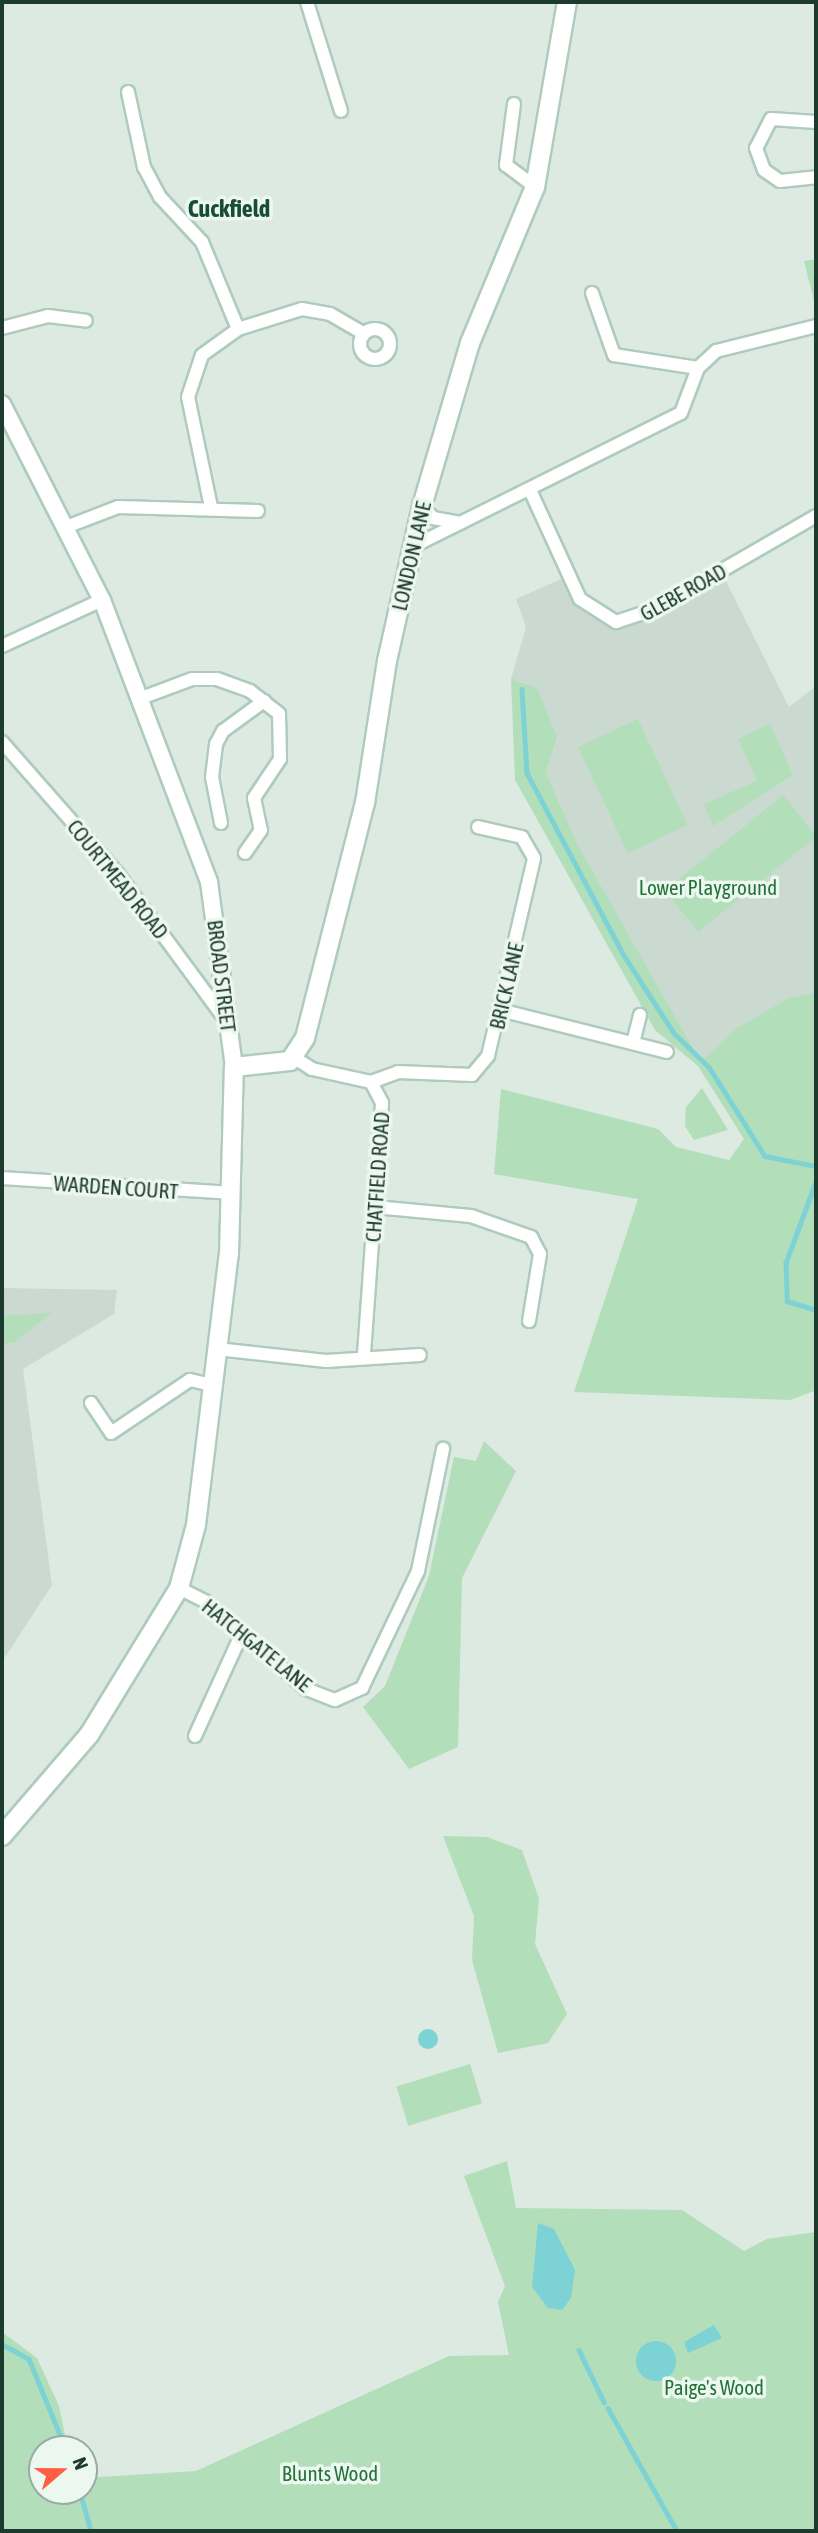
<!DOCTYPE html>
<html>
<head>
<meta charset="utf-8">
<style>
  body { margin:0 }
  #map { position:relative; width:818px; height:2533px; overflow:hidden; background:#dceae2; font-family:"Asap Condensed",sans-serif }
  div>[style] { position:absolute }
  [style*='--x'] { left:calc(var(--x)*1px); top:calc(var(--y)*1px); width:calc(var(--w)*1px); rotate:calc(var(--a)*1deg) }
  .built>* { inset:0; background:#cadad1 }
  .green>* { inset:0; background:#b2deb9; transform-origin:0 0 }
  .water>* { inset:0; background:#7dd2d5 }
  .round { border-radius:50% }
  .stream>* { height:4.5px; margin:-2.25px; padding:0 2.25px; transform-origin:2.25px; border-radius:2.25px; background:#7dd2d5 }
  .roads { filter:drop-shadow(2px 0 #aecbbd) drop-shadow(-2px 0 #aecbbd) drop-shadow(0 2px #aecbbd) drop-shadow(0 -2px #aecbbd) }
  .minor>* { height:12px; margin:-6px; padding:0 6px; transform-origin:6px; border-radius:6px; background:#fff }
  .minor>.ring { margin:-6px; padding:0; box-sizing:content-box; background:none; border:12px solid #fff; border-radius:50% }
  .tertiary>* { height:16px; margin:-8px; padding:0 8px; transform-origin:8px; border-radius:8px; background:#fff }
  .secondary>* { height:18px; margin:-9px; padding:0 9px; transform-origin:9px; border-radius:9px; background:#fff }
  span { translate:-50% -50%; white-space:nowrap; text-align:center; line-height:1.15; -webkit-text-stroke:7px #ecf7f0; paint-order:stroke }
  .street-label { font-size:21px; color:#1d3a2f }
  .park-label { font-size:21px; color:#24743a }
  .quarter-label { font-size:24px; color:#184d3a; font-weight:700 }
  .frame { position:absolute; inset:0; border:4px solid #1d3a2f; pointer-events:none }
  .north { position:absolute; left:28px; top:2435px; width:70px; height:70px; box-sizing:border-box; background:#ecf7f0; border:2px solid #99aba3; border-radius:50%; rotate:70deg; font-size:19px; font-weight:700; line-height:28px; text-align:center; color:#1d3a2f }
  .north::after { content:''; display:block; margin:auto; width:24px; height:32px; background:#ff5e45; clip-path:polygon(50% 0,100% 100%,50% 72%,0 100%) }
</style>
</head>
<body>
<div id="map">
  <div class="built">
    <div style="clip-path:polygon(721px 571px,789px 707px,816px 686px,816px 1120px,701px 1064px,578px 845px,546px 773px,557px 737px,511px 679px,526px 627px,516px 599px,568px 576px,580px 599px,616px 622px)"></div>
    <div style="clip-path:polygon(2px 1288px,117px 1290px,114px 1314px,23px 1369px,52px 1585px,2px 1662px)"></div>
  </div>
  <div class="green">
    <div style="clip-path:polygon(816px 259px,816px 309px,804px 261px)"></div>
    <div style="clip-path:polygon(511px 679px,537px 688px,557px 737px,546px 773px,578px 845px,701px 1063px,737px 1028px,789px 998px,816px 993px,814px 1391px,790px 1400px,574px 1392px,638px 1199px,494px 1174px,501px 1089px,658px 1129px,676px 1147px,729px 1160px,744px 1139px,698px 1066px,655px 1030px,515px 780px)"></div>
    <div style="left:638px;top:719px;width:117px;height:66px;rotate:65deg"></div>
    <div style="clip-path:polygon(770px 724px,793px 775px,713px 826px,704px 804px,757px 781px,738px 739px)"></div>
    <div style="left:783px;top:795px;width:53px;height:152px;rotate:51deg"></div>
    <div style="clip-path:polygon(702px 1088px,728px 1130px,694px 1140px,685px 1126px,686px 1107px)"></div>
    <div style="clip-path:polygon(52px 1313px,14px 1342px,2px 1344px,2px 1316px)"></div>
    <div style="clip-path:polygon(484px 1441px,516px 1471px,462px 1578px,458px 1747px,409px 1769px,363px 1707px,385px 1686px,429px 1576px,454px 1457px,476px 1461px)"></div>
    <div style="clip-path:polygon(443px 1836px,487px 1837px,522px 1850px,539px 1899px,535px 1944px,567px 2014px,548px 2043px,498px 2053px,472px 1960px,474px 1916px)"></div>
    <div style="left:470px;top:2064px;width:41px;height:77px;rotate:73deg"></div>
    <div style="clip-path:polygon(507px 2161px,516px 2208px,682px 2210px,744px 2251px,767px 2239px,816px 2232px,816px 2531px,2px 2531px,2px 2332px,37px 2358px,59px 2406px,68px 2449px,42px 2449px,42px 2491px,84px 2491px,84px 2478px,196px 2471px,449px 2356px,509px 2355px,498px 2302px,505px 2286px,464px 2176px)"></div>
  </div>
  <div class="water">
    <div class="round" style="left:418px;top:2029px;width:20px;height:20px"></div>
    <div style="clip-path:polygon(538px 2223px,554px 2229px,575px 2270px,571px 2298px,562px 2310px,548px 2308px,532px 2287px)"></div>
    <div style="clip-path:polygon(714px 2325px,722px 2338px,688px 2353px,684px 2342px)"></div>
    <div class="round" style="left:636px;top:2341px;width:40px;height:40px"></div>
  </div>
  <div class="stream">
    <div style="--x:522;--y:689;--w:84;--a:86.6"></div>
    <div style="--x:527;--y:773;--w:208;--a:62"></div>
    <div style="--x:625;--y:957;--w:90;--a:57.2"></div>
    <div style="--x:674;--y:1033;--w:49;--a:44.2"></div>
    <div style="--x:709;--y:1067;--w:105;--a:57.8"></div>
    <div style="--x:765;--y:1156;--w:52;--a:11.1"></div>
    <div style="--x:816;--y:1182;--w:86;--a:110.3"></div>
    <div style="--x:786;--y:1263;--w:38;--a:88"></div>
    <div style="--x:787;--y:1301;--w:30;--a:17"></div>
    <div style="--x:2;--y:2344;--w:31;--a:29"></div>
    <div style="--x:29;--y:2359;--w:97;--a:67.7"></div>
    <div style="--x:579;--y:2350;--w:58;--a:64.3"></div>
    <div style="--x:608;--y:2408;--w:141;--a:60.7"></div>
    <div style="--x:80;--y:2491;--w:41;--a:74.6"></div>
  </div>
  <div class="roads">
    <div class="minor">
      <div style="--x:307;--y:2;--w:114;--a:72.7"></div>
      <div style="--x:128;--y:92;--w:77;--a:78"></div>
      <div style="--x:144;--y:167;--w:34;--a:62"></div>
      <div style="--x:160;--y:197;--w:62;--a:47"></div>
      <div style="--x:202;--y:242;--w:94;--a:67.5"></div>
      <div style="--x:514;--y:104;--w:62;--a:97.5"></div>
      <div style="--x:506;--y:165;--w:36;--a:37"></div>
      <div style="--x:816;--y:122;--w:45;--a:-176.2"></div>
      <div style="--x:771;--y:119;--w:33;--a:117"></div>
      <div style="--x:756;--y:148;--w:23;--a:70"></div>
      <div style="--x:764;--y:170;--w:19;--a:35"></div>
      <div style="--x:780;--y:181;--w:36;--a:-6"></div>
      <div style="--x:592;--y:293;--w:66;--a:70.5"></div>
      <div style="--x:614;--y:355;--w:85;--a:8.8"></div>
      <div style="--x:2;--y:328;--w:48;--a:-14.6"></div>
      <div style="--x:48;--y:316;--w:38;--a:7"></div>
      <div class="ring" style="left:360px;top:329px;width:18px;height:18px"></div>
      <div style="--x:530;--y:490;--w:120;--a:65.4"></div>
      <div style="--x:580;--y:599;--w:43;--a:32.6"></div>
      <div style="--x:616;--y:622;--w:41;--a:-18.4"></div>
      <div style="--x:655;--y:609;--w:186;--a:-30"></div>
      <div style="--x:422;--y:506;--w:16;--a:47"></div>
      <div style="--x:433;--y:518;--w:28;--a:10"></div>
      <div style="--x:211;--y:507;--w:112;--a:-101.8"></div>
      <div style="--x:188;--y:397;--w:44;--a:-71.6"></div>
      <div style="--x:202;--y:355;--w:44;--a:-35.8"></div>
      <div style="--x:238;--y:329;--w:67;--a:-17.4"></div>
      <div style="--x:302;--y:309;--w:28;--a:10"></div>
      <div style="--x:330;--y:314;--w:39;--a:30"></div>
      <div style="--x:66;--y:527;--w:56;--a:-21"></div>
      <div style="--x:118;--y:507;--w:140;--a:1.6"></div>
      <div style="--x:414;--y:546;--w:298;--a:-26.5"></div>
      <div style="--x:681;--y:413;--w:48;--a:-69.3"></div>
      <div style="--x:698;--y:368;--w:25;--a:-43"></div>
      <div style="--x:716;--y:351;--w:103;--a:-14"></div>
      <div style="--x:2;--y:646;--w:110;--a:-24.7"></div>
      <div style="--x:144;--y:697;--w:51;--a:-20.6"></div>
      <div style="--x:192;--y:679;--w:25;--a:0"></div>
      <div style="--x:217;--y:679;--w:35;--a:20"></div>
      <div style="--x:250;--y:691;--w:37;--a:38"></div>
      <div style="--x:279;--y:714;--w:45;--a:88.7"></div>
      <div style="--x:280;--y:759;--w:47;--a:123.7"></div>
      <div style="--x:254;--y:798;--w:33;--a:78"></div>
      <div style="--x:261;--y:830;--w:28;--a:125"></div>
      <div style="--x:2;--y:742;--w:176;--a:48.7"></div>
      <div style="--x:118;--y:874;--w:184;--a:53.6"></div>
      <div style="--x:221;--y:823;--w:47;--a:-101.1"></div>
      <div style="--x:212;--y:777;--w:33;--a:-83"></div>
      <div style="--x:216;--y:744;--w:15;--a:-62"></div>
      <div style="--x:223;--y:731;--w:51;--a:-36.2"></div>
      <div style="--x:500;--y:1010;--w:172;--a:14.1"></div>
      <div style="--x:633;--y:1043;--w:29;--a:-76"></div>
      <div style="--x:295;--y:1058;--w:20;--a:33"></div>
      <div style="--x:312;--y:1069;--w:60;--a:12.4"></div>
      <div style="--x:371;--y:1082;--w:24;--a:62"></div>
      <div style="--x:382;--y:1103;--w:254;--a:94.1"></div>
      <div style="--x:371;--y:1082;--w:29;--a:-20"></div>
      <div style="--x:398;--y:1072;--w:74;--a:2.3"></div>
      <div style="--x:472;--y:1075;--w:25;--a:-50"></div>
      <div style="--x:488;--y:1056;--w:203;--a:-76.9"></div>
      <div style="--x:534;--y:858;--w:24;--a:-120"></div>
      <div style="--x:522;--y:837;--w:45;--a:-167.2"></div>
      <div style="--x:2;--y:1178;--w:229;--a:3.7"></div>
      <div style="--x:375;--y:1207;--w:96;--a:5.4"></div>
      <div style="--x:471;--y:1216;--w:64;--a:19.3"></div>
      <div style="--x:531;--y:1237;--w:19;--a:62"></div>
      <div style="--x:540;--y:1254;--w:68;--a:99.3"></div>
      <div style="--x:217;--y:1349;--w:110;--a:6.3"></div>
      <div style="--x:326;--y:1361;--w:94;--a:-3.7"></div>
      <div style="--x:91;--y:1403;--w:36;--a:56"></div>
      <div style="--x:111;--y:1433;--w:95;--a:-33.9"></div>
      <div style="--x:190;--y:1380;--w:23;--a:13"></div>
      <div style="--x:179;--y:1588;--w:30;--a:27"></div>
      <div style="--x:206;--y:1602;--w:133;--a:41"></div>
      <div style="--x:306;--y:1689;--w:31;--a:21"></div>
      <div style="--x:335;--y:1700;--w:30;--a:-24"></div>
      <div style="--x:362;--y:1688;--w:130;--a:-64.4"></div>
      <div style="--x:418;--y:1571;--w:125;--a:-78.4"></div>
      <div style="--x:195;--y:1736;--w:113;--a:-65.5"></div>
    </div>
    <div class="tertiary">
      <div style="--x:2;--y:404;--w:220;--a:63"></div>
      <div style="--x:102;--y:600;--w:302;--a:69.2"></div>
      <div style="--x:209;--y:882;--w:187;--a:82.3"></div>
    </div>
    <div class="secondary">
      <div style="--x:2;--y:1836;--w:133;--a:-49.3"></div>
      <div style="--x:89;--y:1735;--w:172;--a:-58.5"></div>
      <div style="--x:179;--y:1588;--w:65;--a:-74.9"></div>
      <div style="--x:196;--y:1525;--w:273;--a:-83.1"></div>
      <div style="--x:229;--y:1254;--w:187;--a:-88.5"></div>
      <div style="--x:234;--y:1067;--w:56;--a:-6.1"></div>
      <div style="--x:290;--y:1061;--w:27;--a:-57"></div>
      <div style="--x:305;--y:1038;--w:243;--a:-75.7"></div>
      <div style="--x:365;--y:803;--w:144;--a:-81.2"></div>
      <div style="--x:387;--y:661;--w:159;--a:-77.3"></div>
      <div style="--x:422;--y:506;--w:170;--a:-73.6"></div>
      <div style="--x:470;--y:343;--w:169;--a:-67.4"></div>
      <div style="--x:535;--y:187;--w:188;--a:-80.2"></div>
    </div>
  </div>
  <div class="street-label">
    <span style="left:411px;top:556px;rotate:-77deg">LONDON LANE</span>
    <span style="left:683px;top:592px;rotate:-29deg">GLEBE ROAD</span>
    <span style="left:118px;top:879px;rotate:51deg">COURTMEAD ROAD</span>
    <span style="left:222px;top:976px;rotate:83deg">BROAD STREET</span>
    <span style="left:506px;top:986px;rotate:-77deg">BRICK LANE</span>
    <span style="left:377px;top:1177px;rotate:-86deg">CHATFIELD ROAD</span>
    <span style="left:116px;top:1187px;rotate:4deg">WARDEN COURT</span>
    <span style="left:257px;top:1645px;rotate:39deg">HATCHGATE LANE</span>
  </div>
  <div class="park-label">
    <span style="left:708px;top:887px">Lower Playground</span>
    <span style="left:714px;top:2387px">Paige's Wood</span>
    <span style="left:330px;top:2473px">Blunts Wood</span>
  </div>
  <div class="quarter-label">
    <span style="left:229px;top:209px">Cuckfield</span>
  </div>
  <div class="frame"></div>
  <div class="north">N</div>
</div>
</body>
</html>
